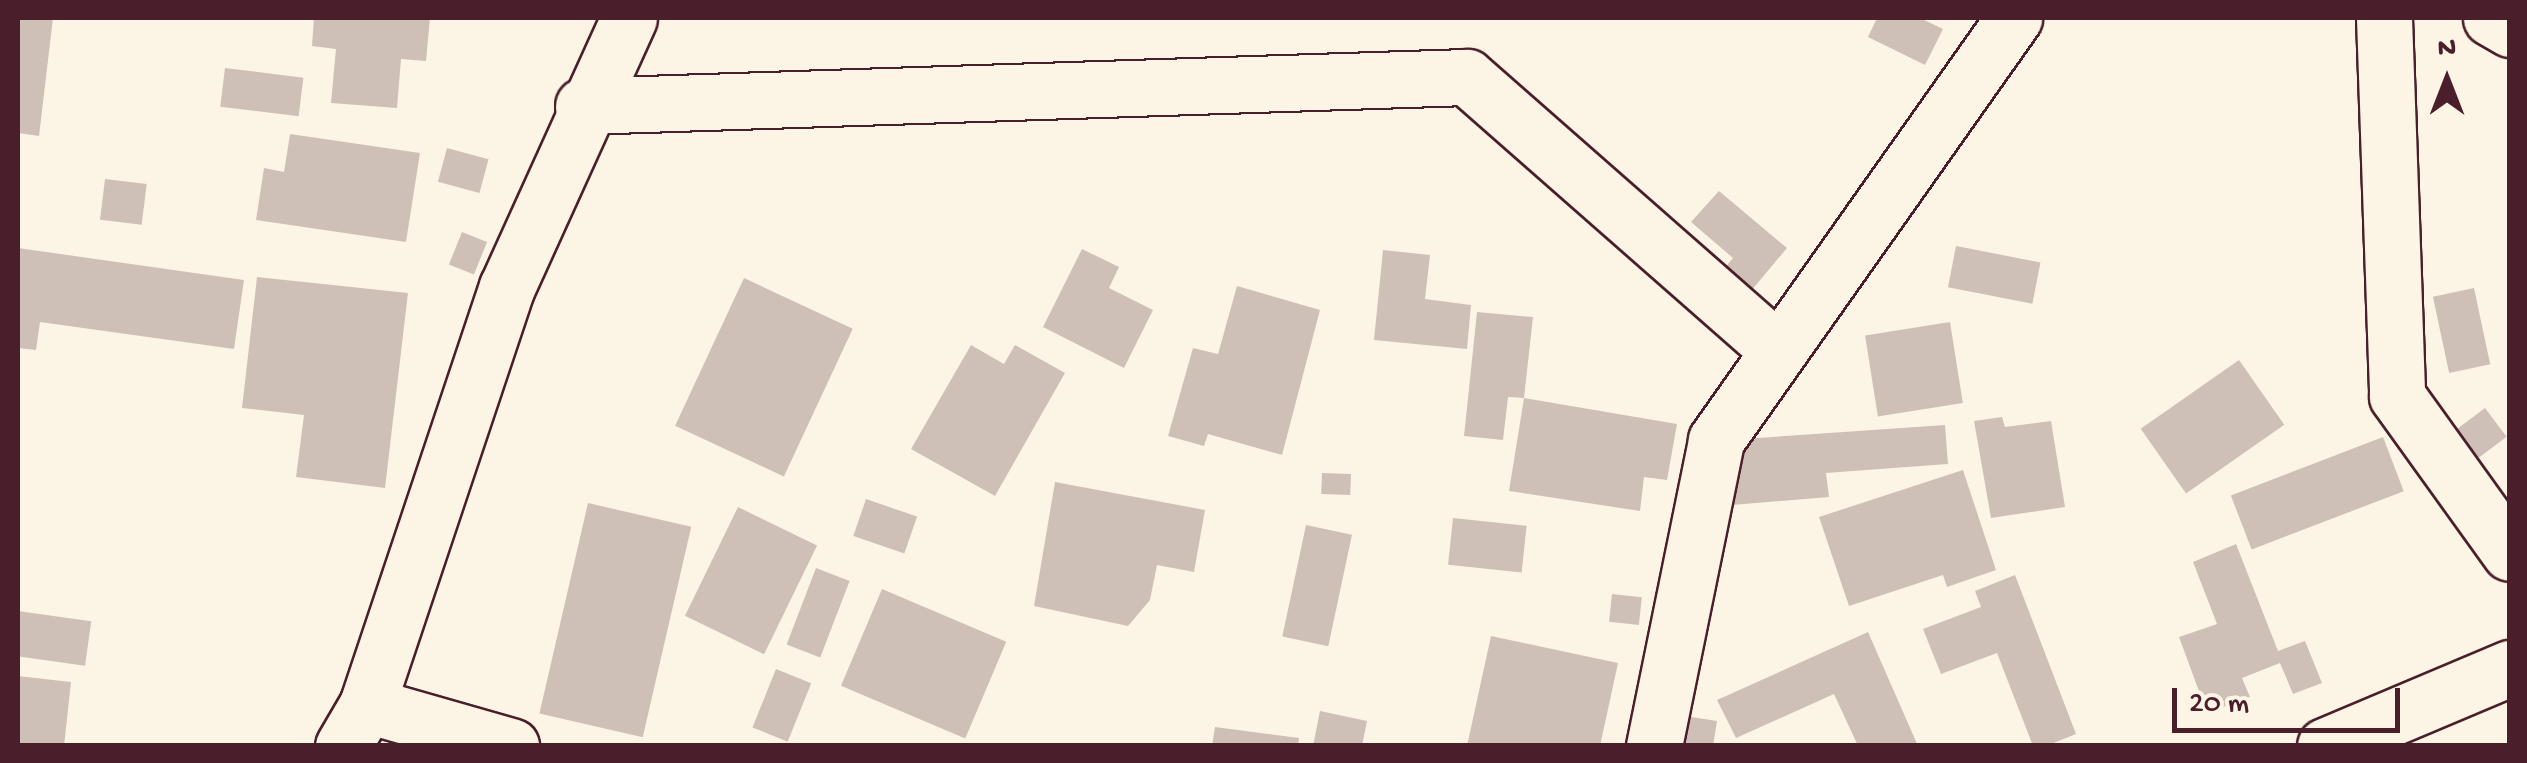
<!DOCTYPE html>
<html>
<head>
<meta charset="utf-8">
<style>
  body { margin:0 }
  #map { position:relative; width:2527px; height:763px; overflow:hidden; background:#fcf5e5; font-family:"Gochi Hand",sans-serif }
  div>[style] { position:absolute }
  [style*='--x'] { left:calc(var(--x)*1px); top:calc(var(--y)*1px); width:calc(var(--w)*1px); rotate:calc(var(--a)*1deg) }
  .building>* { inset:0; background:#cfc0b7; transform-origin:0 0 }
  .roads { filter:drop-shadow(2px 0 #4a1f2b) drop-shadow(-2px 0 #4a1f2b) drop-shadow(0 2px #4a1f2b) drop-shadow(0 -2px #4a1f2b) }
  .minor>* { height:55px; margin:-27.5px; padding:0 27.5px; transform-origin:27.5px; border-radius:27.5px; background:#fcf5e5 }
  .tertiary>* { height:55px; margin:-27.5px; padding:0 27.5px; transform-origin:27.5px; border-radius:27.5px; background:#fcf5e5 }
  span { translate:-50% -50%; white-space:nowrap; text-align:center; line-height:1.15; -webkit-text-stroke:9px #fcf5e5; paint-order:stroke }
  .frame { position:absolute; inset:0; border:20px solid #4a1f2b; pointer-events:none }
  .north { position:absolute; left:2397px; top:30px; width:100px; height:100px; -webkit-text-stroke:8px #fcf5e5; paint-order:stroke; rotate:0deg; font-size:28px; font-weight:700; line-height:40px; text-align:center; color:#4a1f2b }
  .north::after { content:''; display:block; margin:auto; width:35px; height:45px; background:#4a1f2b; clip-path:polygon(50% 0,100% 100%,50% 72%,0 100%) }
  .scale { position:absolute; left:2172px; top:688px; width:228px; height:45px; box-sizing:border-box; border:5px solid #4a1f2b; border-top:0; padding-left:12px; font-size:30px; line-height:35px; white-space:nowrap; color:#4a1f2b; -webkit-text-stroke:8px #fcf5e5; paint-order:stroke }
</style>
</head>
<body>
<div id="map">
  <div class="building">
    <div style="clip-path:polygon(18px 18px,53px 18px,39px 136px,18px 133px)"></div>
    <div style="clip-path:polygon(314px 18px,430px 18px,426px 61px,401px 59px,397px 108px,331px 103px,336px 49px,312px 46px)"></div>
    <div style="clip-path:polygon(1877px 18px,1920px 18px,1943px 29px,1925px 65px,1868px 37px)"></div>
    <div style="left:225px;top:68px;width:79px;height:39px;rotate:7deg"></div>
    <div style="clip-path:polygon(290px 134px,420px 153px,406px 242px,256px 220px,264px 168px,284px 172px)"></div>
    <div style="left:447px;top:148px;width:43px;height:35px;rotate:15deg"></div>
    <div style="left:105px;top:179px;width:42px;height:41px;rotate:7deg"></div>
    <div style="clip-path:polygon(1719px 191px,1787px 248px,1751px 291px,1724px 269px,1733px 258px,1691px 222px)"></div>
    <div style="left:462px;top:232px;width:27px;height:35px;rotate:22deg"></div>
    <div style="left:1956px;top:246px;width:86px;height:42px;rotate:11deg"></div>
    <div style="clip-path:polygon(18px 248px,244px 280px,234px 349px,40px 322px,36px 350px,18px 348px)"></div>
    <div style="clip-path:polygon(1082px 249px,1119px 267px,1109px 288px,1153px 310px,1124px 368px,1043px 327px)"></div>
    <div style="clip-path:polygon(1383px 250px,1430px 255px,1425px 299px,1471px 305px,1467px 349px,1374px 340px)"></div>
    <div style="clip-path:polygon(257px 277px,408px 293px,385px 488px,296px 477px,304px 415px,242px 408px)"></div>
    <div style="left:744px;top:278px;width:120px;height:163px;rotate:25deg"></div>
    <div style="clip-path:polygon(1237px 286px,1320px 310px,1282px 455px,1208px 434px,1204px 446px,1168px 436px,1193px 348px,1218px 354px)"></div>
    <div style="left:2474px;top:288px;width:78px;height:42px;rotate:78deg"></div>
    <div style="clip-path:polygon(1477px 312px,1533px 317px,1524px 398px,1508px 397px,1503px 440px,1464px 436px)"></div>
    <div style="left:1950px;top:322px;width:82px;height:86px;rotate:81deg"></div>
    <div style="clip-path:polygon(971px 345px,1004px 364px,1015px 345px,1065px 373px,995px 496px,911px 449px)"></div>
    <div style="left:2239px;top:360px;width:79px;height:120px;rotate:55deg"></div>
    <div style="clip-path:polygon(1524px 398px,1677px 424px,1667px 480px,1644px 477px,1640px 511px,1509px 491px)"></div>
    <div style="left:2485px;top:408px;width:36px;height:50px;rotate:53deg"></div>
    <div style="clip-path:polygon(2002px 417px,2005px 427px,2051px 421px,2065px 507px,1991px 518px,1974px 421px)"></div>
    <div style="clip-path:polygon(1945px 425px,1948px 464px,1826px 473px,1829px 497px,1732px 505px,1728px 440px)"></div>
    <div style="left:2383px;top:437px;width:58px;height:163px;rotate:69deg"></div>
    <div style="clip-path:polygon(1963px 470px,1996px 570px,1947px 587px,1943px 575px,1849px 606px,1819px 517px)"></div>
    <div style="left:1322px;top:473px;width:29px;height:21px;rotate:2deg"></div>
    <div style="clip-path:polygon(1055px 482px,1205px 510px,1194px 572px,1157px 565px,1150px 600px,1128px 626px,1034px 606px)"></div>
    <div style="left:866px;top:499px;width:54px;height:39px;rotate:19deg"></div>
    <div style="left:588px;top:503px;width:106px;height:216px;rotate:13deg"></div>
    <div style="left:738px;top:507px;width:88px;height:121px;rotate:26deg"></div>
    <div style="left:1453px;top:518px;width:74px;height:47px;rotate:6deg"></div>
    <div style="left:1306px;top:525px;width:47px;height:114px;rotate:12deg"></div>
    <div style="clip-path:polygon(2236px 544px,2278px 651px,2305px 641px,2322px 683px,2293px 694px,2280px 663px,2242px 678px,2250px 697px,2207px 713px,2179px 637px,2217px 624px,2193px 562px)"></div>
    <div style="left:816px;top:568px;width:36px;height:82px;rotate:21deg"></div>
    <div style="clip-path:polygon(2015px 575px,2076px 734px,2046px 746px,2033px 746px,1997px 653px,1941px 674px,1923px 629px,1981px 607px,1975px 591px)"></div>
    <div style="left:882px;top:589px;width:135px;height:105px;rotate:23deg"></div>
    <div style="left:1612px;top:594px;width:30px;height:28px;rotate:6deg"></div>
    <div style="left:18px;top:611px;width:74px;height:45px;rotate:8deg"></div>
    <div style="clip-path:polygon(1868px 632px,1918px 746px,1858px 746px,1834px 694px,1736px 738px,1717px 700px)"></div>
    <div style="clip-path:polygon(1491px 636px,1618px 663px,1600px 746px,1467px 746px)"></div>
    <div style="left:776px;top:669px;width:38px;height:63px;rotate:22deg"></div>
    <div style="clip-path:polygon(18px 676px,71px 682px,64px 746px,18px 746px)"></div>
    <div style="clip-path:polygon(1320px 711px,1367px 721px,1362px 746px,1313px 746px)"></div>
    <div style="clip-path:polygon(1679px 715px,1717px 721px,1713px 746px,1673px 746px)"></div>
    <div style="clip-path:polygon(1215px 727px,1299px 738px,1298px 746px,1212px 746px)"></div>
  </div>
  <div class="roads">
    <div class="minor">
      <div style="--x:2384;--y:18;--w:378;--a:88"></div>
      <div style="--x:2397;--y:396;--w:193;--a:54.3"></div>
      <div style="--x:2491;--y:18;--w:22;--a:30"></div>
      <div style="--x:583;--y:106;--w:884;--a:-1.88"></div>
      <div style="--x:1467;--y:77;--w:412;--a:41.3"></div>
      <div style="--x:367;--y:705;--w:150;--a:15.9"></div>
      <div style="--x:1654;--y:746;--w:312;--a:-78.5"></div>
      <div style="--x:1716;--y:440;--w:517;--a:-54.77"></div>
      <div style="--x:2325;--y:746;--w:201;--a:-22.9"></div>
    </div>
    <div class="tertiary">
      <div style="--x:343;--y:746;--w:48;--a:-59.7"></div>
      <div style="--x:367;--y:705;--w:441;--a:-71.5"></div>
      <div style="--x:507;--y:287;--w:295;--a:-65.6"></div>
    </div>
  </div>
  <div class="frame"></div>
  <div class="north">N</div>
  <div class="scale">20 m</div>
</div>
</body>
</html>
